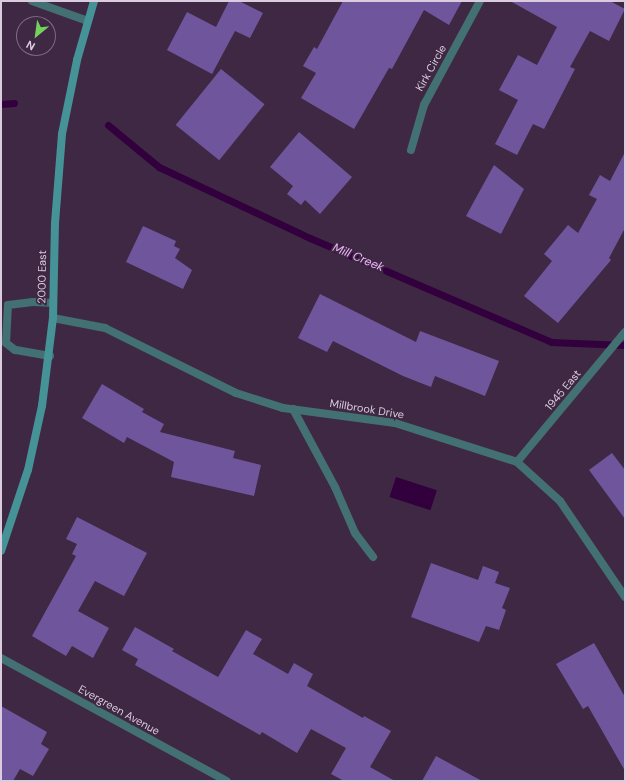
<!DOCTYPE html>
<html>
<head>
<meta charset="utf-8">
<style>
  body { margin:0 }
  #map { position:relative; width:626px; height:782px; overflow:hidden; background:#3f2844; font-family:"DM Sans",sans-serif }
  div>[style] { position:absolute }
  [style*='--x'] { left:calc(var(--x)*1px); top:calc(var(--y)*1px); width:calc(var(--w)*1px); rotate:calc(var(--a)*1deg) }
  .water>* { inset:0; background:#32003d; transform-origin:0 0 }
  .stream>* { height:7px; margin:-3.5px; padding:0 3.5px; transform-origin:3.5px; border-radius:3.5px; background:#32003d }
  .building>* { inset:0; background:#6f559b; transform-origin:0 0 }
  .lane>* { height:8px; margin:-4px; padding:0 4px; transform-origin:4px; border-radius:4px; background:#437073 }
  .street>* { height:8px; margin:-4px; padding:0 4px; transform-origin:4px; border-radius:4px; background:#437073 }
  .secondary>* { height:8px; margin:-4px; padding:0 4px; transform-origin:4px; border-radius:4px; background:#469397 }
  span { translate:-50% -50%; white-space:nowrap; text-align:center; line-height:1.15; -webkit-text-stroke:3.5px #3f2844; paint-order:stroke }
  .street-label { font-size:11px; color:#daccde }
  .water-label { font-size:12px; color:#ecb4fa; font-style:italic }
  .frame { position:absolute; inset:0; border:2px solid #daccde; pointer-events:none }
  .north { position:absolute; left:16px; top:16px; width:40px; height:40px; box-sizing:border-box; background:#3f2844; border:1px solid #7d6a82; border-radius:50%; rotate:209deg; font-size:11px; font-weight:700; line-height:16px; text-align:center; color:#daccde }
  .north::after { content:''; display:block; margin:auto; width:14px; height:18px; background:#74d25c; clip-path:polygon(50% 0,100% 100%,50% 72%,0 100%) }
</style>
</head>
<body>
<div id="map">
  <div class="water">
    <div style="left:396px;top:477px;width:43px;height:21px;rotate:18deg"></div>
  </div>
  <div class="stream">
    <div style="--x:1;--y:104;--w:13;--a:-4"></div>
    <div style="--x:108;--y:125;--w:66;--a:39.5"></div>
    <div style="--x:159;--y:167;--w:167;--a:25.2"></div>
    <div style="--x:310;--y:238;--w:262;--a:23.3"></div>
    <div style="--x:551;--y:342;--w:74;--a:2.3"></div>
  </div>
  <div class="building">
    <div style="clip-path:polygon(229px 1px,239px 1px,263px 13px,250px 38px,235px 31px,212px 74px,167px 50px,187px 12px,216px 27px)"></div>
    <div style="clip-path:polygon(343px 1px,462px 1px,449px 25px,424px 10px,392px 69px,389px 68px,354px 129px,301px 98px,316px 73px,303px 66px,314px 47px,317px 49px)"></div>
    <div style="clip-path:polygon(510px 1px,610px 1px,625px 9px,609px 41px,590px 31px,570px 67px,575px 69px,544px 129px,533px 124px,517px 155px,495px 144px,518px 100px,499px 90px,518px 55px,537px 65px,557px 27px)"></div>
    <div style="left:221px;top:69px;width:56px;height:72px;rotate:39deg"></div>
    <div style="clip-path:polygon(299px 132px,352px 177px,320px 214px,305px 200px,301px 205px,287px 194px,293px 186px,270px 167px)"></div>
    <div style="clip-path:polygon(625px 152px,625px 228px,609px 258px,611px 260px,558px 323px,524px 296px,552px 261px,544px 254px,568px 225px,578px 233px,597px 199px,589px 195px,600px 175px,610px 181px)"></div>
    <div style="clip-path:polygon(494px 165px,524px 189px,501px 234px,466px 216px)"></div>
    <div style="clip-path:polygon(143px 226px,176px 241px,174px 246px,180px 249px,175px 258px,192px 270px,183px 289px,126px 262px)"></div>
    <div style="clip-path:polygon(320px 294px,416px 342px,420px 331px,499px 361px,485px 396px,435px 376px,431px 387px,403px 376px,333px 341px,327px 352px,298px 338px)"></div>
    <div style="clip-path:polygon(102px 384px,144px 409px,142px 412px,164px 424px,160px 432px,235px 451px,233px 458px,261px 465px,254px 496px,171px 477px,174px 462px,127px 437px,124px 443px,82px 418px)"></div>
    <div style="clip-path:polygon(612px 453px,625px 470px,625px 519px,589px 470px)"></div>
    <div style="clip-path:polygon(77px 517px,147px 553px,124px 596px,95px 581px,78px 611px,109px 628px,93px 658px,72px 646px,66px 656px,32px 636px,76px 556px,72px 554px,77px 544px,66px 539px)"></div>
    <div style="clip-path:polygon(431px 563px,478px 580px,483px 566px,499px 572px,495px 583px,510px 588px,502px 608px,506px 610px,499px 630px,486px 626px,479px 642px,411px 617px)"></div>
    <div style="clip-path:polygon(135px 627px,174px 649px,172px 651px,218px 677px,246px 630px,262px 639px,253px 654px,288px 674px,294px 663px,313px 674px,307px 686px,363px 718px,364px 716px,391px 731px,370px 767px,395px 781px,344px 781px,331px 774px,346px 748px,311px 729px,297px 753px,262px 732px,260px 735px,135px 665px,138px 659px,122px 650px)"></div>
    <div style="clip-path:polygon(594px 643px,625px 697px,625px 771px,588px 706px,583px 709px,556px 664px)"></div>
    <div style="clip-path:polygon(1px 706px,47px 732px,41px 744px,49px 749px,33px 776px,20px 769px,13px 781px,1px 781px)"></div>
    <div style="clip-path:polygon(436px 756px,482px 781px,422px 781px)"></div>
  </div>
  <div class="lane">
    <div style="--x:50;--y:356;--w:36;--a:-170"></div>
    <div style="--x:15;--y:350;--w:11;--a:-142"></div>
    <div style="--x:6;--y:343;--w:38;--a:-87"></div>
    <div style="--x:8;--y:305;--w:25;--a:-7"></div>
    <div style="--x:33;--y:302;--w:20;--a:3"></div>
    <div style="--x:293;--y:409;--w:89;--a:61.7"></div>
    <div style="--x:335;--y:487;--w:50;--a:66.5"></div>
    <div style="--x:355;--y:533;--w:30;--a:53"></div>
  </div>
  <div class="street">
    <div style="--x:32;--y:1;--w:59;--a:19.7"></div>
    <div style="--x:411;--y:150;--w:47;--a:-73.9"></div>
    <div style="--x:424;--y:105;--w:118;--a:-61.7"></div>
    <div style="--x:53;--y:318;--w:53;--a:10.9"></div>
    <div style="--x:105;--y:328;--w:146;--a:26.4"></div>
    <div style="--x:236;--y:393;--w:49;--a:17.7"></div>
    <div style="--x:283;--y:408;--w:113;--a:7.6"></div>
    <div style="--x:395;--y:423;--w:128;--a:17.7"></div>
    <div style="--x:517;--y:462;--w:58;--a:42.2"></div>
    <div style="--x:560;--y:501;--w:116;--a:55.9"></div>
    <div style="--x:517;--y:462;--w:169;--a:-50.3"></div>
    <div style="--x:1;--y:658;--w:257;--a:28.6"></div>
  </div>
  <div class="secondary">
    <div style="--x:1;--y:551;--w:85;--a:-71.6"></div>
    <div style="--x:28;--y:470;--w:66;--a:-77.7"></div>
    <div style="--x:42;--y:406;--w:89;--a:-82.9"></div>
    <div style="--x:53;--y:318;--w:95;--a:-88.8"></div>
    <div style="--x:55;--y:223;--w:89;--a:-85.5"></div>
    <div style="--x:62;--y:134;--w:76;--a:-78.5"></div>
    <div style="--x:77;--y:60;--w:61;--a:-73.9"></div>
  </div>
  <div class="street-label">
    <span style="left:431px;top:68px;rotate:-61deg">Kirk Circle</span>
    <span style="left:42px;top:277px;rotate:-89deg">2000 East</span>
    <span style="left:563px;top:390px;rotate:-50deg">1945 East</span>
    <span style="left:367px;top:409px;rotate:9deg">Millbrook Drive</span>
    <span style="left:119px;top:710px;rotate:29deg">Evergreen Avenue</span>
  </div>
  <div class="water-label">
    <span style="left:358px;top:258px;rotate:23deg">Mill Creek</span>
  </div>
  <div class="frame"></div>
  <div class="north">N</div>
</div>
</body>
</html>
